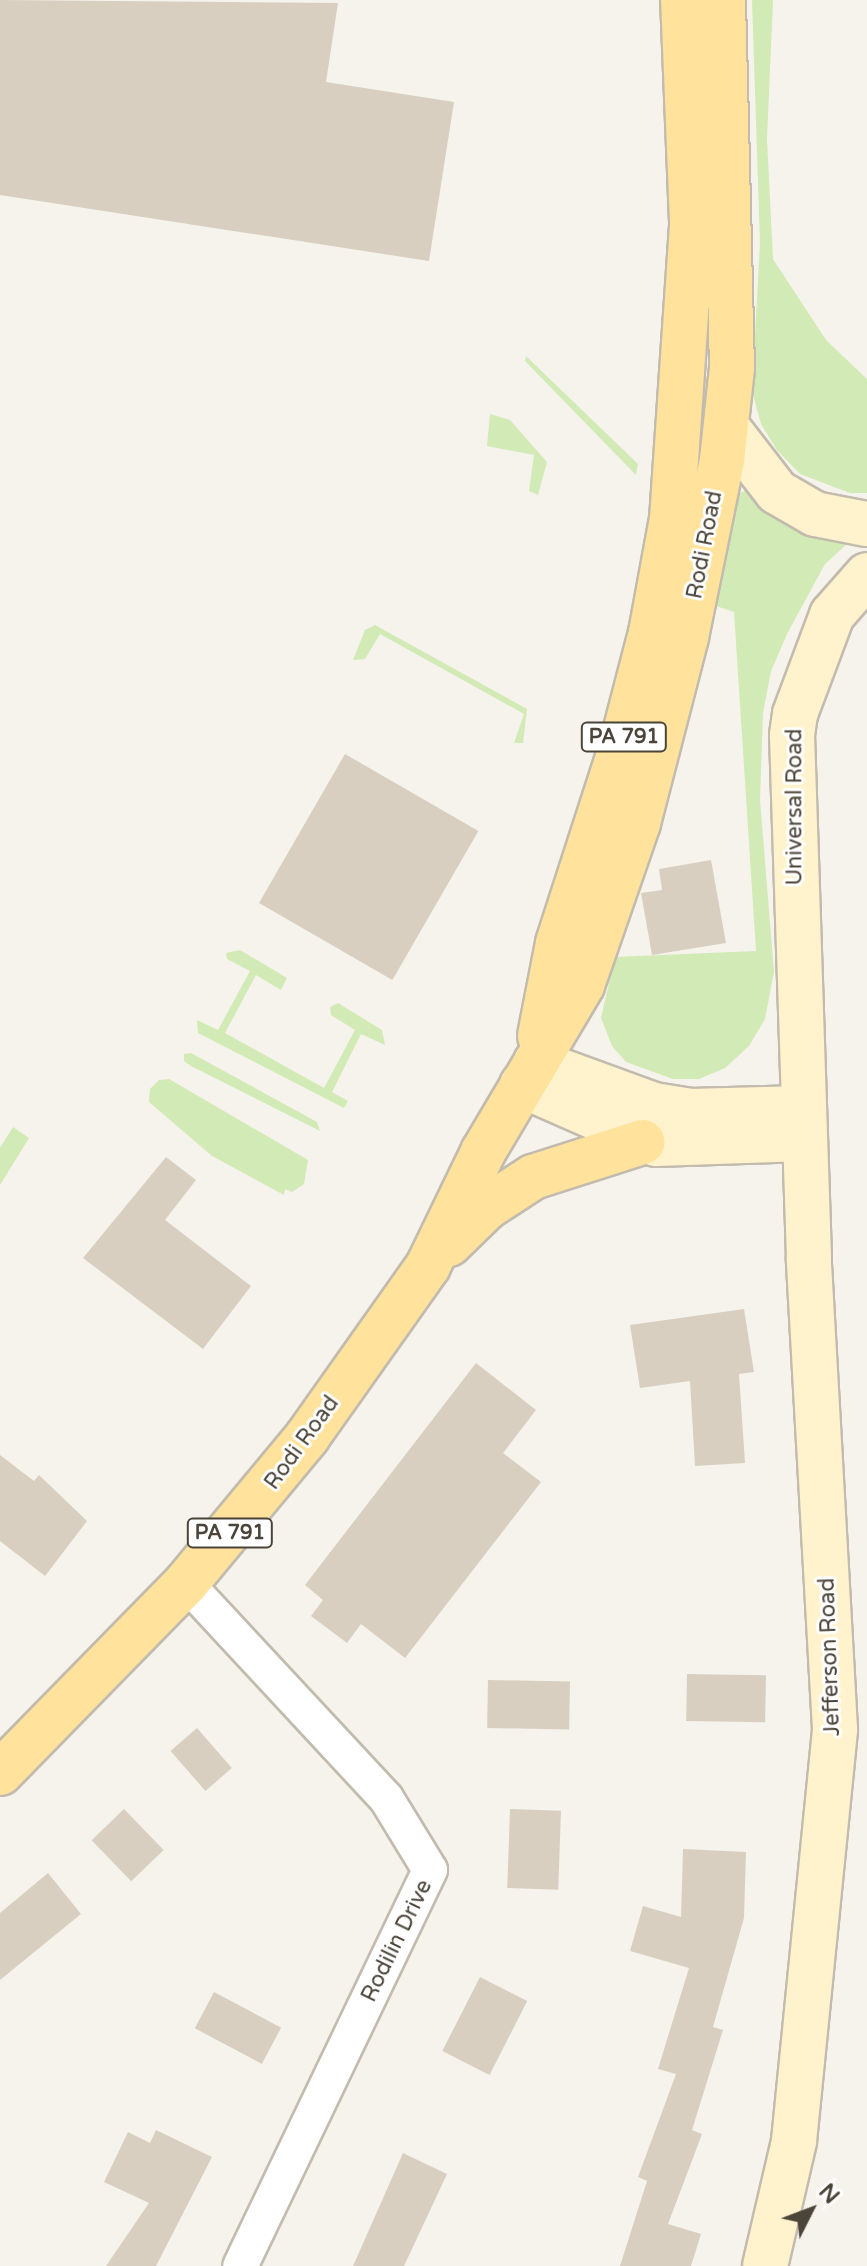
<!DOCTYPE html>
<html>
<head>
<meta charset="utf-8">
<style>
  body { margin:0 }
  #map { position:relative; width:867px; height:2266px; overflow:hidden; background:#f6f3ec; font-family:"Varela Round",sans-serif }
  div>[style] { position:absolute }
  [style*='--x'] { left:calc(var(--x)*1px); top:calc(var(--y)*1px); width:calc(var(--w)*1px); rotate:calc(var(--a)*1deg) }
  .green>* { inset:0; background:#d2eab5 }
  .building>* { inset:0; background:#d8cfc1; transform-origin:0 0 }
  .roads { filter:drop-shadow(2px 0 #c2bbae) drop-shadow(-2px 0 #c2bbae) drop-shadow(0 2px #c2bbae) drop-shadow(0 -2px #c2bbae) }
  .street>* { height:34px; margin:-17px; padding:0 17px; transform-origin:17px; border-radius:17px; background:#fff }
  .secondary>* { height:44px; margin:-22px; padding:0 22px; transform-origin:22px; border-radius:22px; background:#fff3cd }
  .primary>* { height:44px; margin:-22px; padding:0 22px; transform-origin:22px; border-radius:22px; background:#ffe39c }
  span { translate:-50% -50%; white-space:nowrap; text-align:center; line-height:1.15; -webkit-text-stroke:6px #fff; paint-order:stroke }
  .shield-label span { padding:2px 6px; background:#fff; border:2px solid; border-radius:6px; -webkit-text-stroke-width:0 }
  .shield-label { font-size:20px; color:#4b4439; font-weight:700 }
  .street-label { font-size:22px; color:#4b4439 }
  .north { position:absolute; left:771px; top:2170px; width:80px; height:80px; -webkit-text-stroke:6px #fff; paint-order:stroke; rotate:48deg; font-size:22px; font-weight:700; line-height:32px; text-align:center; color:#4b4439 }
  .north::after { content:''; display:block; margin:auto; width:28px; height:36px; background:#4b4439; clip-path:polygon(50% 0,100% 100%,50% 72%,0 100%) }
</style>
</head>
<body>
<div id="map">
  <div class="green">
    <div style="clip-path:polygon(752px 0,773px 0,767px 139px,773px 259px,826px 340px,867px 379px,867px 493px,850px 493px,800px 474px,777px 450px,761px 424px,752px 391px,760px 243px)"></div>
    <div style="clip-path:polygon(526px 356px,638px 464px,636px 475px,525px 361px)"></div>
    <div style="clip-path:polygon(490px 414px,510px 420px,547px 462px,538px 495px,529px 491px,534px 455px,487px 446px)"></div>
    <div style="clip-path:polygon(748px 490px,847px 544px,825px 564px,788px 632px,771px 671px,763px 713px,760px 800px,774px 972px,765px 1019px,749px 1046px,725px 1068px,699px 1079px,673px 1079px,626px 1062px,612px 1046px,601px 1018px,615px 957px,756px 951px,734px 612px,716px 606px,734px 495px)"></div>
    <div style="clip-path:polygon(375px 625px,527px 709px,523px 743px,514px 743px,524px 714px,380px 634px,365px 659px,353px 660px,365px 630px)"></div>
    <div style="clip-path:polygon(240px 950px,287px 978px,281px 990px,256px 975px,225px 1033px,324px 1088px,355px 1030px,331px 1015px,330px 1007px,338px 1003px,382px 1030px,385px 1045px,361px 1034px,332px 1092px,348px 1101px,344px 1108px,198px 1033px,197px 1020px,218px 1030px,250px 971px,227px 959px,226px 953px)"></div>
    <div style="clip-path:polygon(191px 1053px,317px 1122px,320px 1131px,191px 1066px,184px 1061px,184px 1054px)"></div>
    <div style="clip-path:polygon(169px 1079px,308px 1160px,304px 1184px,292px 1192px,285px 1189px,284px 1195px,212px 1156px,149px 1102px,150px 1089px,159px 1080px)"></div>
    <div style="clip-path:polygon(13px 1127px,29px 1138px,0 1185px,0 1148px)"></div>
  </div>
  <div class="building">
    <div style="clip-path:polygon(0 0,338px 3px,326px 82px,454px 102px,429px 261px,0 195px)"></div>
    <div style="left:345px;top:754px;width:154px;height:172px;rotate:30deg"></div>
    <div style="clip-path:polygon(711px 860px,726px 943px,652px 955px,641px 893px,662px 890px,659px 869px)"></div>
    <div style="clip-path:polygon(166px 1157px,196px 1180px,165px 1220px,251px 1286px,203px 1349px,83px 1258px)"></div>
    <div style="clip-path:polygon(744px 1309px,754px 1372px,739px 1374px,745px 1463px,695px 1466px,690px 1381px,640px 1388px,630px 1325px)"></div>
    <div style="clip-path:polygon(476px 1363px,536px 1410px,503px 1453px,541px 1482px,405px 1658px,361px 1624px,347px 1643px,311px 1616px,323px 1600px,305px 1585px)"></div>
    <div style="clip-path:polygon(0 1455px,34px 1481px,39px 1475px,87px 1521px,45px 1576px,0 1541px)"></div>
    <div style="left:687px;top:1674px;width:79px;height:47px;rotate:1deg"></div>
    <div style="left:488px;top:1680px;width:82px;height:48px;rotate:1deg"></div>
    <div style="left:197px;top:1728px;width:53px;height:35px;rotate:49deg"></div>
    <div style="left:124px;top:1809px;width:57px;height:45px;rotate:46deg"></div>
    <div style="left:510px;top:1809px;width:51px;height:79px;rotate:2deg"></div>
    <div style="clip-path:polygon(683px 1849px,746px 1852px,744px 1918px,713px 2027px,723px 2030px,692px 2130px,702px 2134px,668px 2224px,701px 2234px,691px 2266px,620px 2266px,647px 2181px,638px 2177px,676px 2074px,658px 2069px,689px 1968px,630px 1951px,643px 1906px,681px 1917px)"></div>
    <div style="clip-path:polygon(48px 1873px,81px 1914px,0 1980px,0 1913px)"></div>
    <div style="left:480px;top:1977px;width:53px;height:83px;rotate:27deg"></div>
    <div style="left:214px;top:1992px;width:76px;height:41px;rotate:28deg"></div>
    <div style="clip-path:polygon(156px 2130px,212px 2157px,156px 2266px,106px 2266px,149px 2203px,104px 2182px,128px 2132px,150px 2143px)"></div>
    <div style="clip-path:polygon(403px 2153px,447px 2174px,404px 2266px,353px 2266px)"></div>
  </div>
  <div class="roads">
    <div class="street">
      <div style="--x:186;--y:1583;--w:294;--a:47.1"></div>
      <div style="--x:386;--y:1798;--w:84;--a:58.6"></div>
      <div style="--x:430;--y:1870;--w:439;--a:115.6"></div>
    </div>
    <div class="secondary">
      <div style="--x:726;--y:426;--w:83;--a:52.3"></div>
      <div style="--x:777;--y:492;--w:44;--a:30.1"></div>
      <div style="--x:815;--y:514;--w:53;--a:10.9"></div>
      <div style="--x:536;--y:1062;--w:126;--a:20"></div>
      <div style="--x:654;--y:1105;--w:36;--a:9"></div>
      <div style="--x:690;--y:1111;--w:113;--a:-1.5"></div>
      <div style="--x:522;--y:1085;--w:146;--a:23.8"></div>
      <div style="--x:656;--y:1144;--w:149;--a:-1.9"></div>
      <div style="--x:765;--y:2266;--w:128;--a:-76.9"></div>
      <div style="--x:794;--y:2141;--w:414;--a:-84.3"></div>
      <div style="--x:835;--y:1729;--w:472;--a:-93.2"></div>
      <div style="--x:809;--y:1258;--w:523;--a:-91.86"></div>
      <div style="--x:792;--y:735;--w:21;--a:-82"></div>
      <div style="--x:795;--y:714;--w:106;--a:-69.5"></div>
      <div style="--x:832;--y:615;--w:53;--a:-48.8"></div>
    </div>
    <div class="primary">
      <div style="--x:540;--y:1036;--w:95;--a:-79"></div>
      <div style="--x:558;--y:943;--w:205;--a:-72.1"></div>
      <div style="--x:621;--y:748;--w:119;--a:-75.4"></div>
      <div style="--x:651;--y:633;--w:116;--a:-79.6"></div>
      <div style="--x:672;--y:519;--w:298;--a:-86.1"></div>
      <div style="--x:692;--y:222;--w:222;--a:-92.3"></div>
      <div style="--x:449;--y:1244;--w:53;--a:-44.2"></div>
      <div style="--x:487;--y:1207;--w:55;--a:-33.1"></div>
      <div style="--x:533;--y:1177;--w:115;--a:-17.7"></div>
      <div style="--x:0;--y:1773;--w:266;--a:-45.6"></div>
      <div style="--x:186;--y:1583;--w:190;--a:-50.3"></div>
      <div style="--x:307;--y:1437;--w:209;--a:-54.7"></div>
      <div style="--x:428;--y:1266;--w:127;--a:-64.2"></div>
      <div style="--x:483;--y:1152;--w:194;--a:-59.3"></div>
      <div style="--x:582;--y:985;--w:171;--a:-70.9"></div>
      <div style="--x:638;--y:823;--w:192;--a:-75.5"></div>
      <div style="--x:686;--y:637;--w:181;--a:-78.5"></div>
      <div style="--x:722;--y:460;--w:93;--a:-83.8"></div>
      <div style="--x:732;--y:368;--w:368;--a:-91.4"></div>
    </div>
  </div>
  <div class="shield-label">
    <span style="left:624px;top:737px">PA 791</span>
    <span style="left:230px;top:1533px">PA 791</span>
  </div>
  <div class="street-label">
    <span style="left:705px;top:545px;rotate:-79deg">Rodi Road</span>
    <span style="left:795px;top:807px;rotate:-90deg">Universal Road</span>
    <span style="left:302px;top:1443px;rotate:-54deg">Rodi Road</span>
    <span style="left:830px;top:1657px;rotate:-92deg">Jefferson Road</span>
    <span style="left:397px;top:1941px;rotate:-64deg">Rodilin Drive</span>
  </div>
  <div class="north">N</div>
</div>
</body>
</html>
